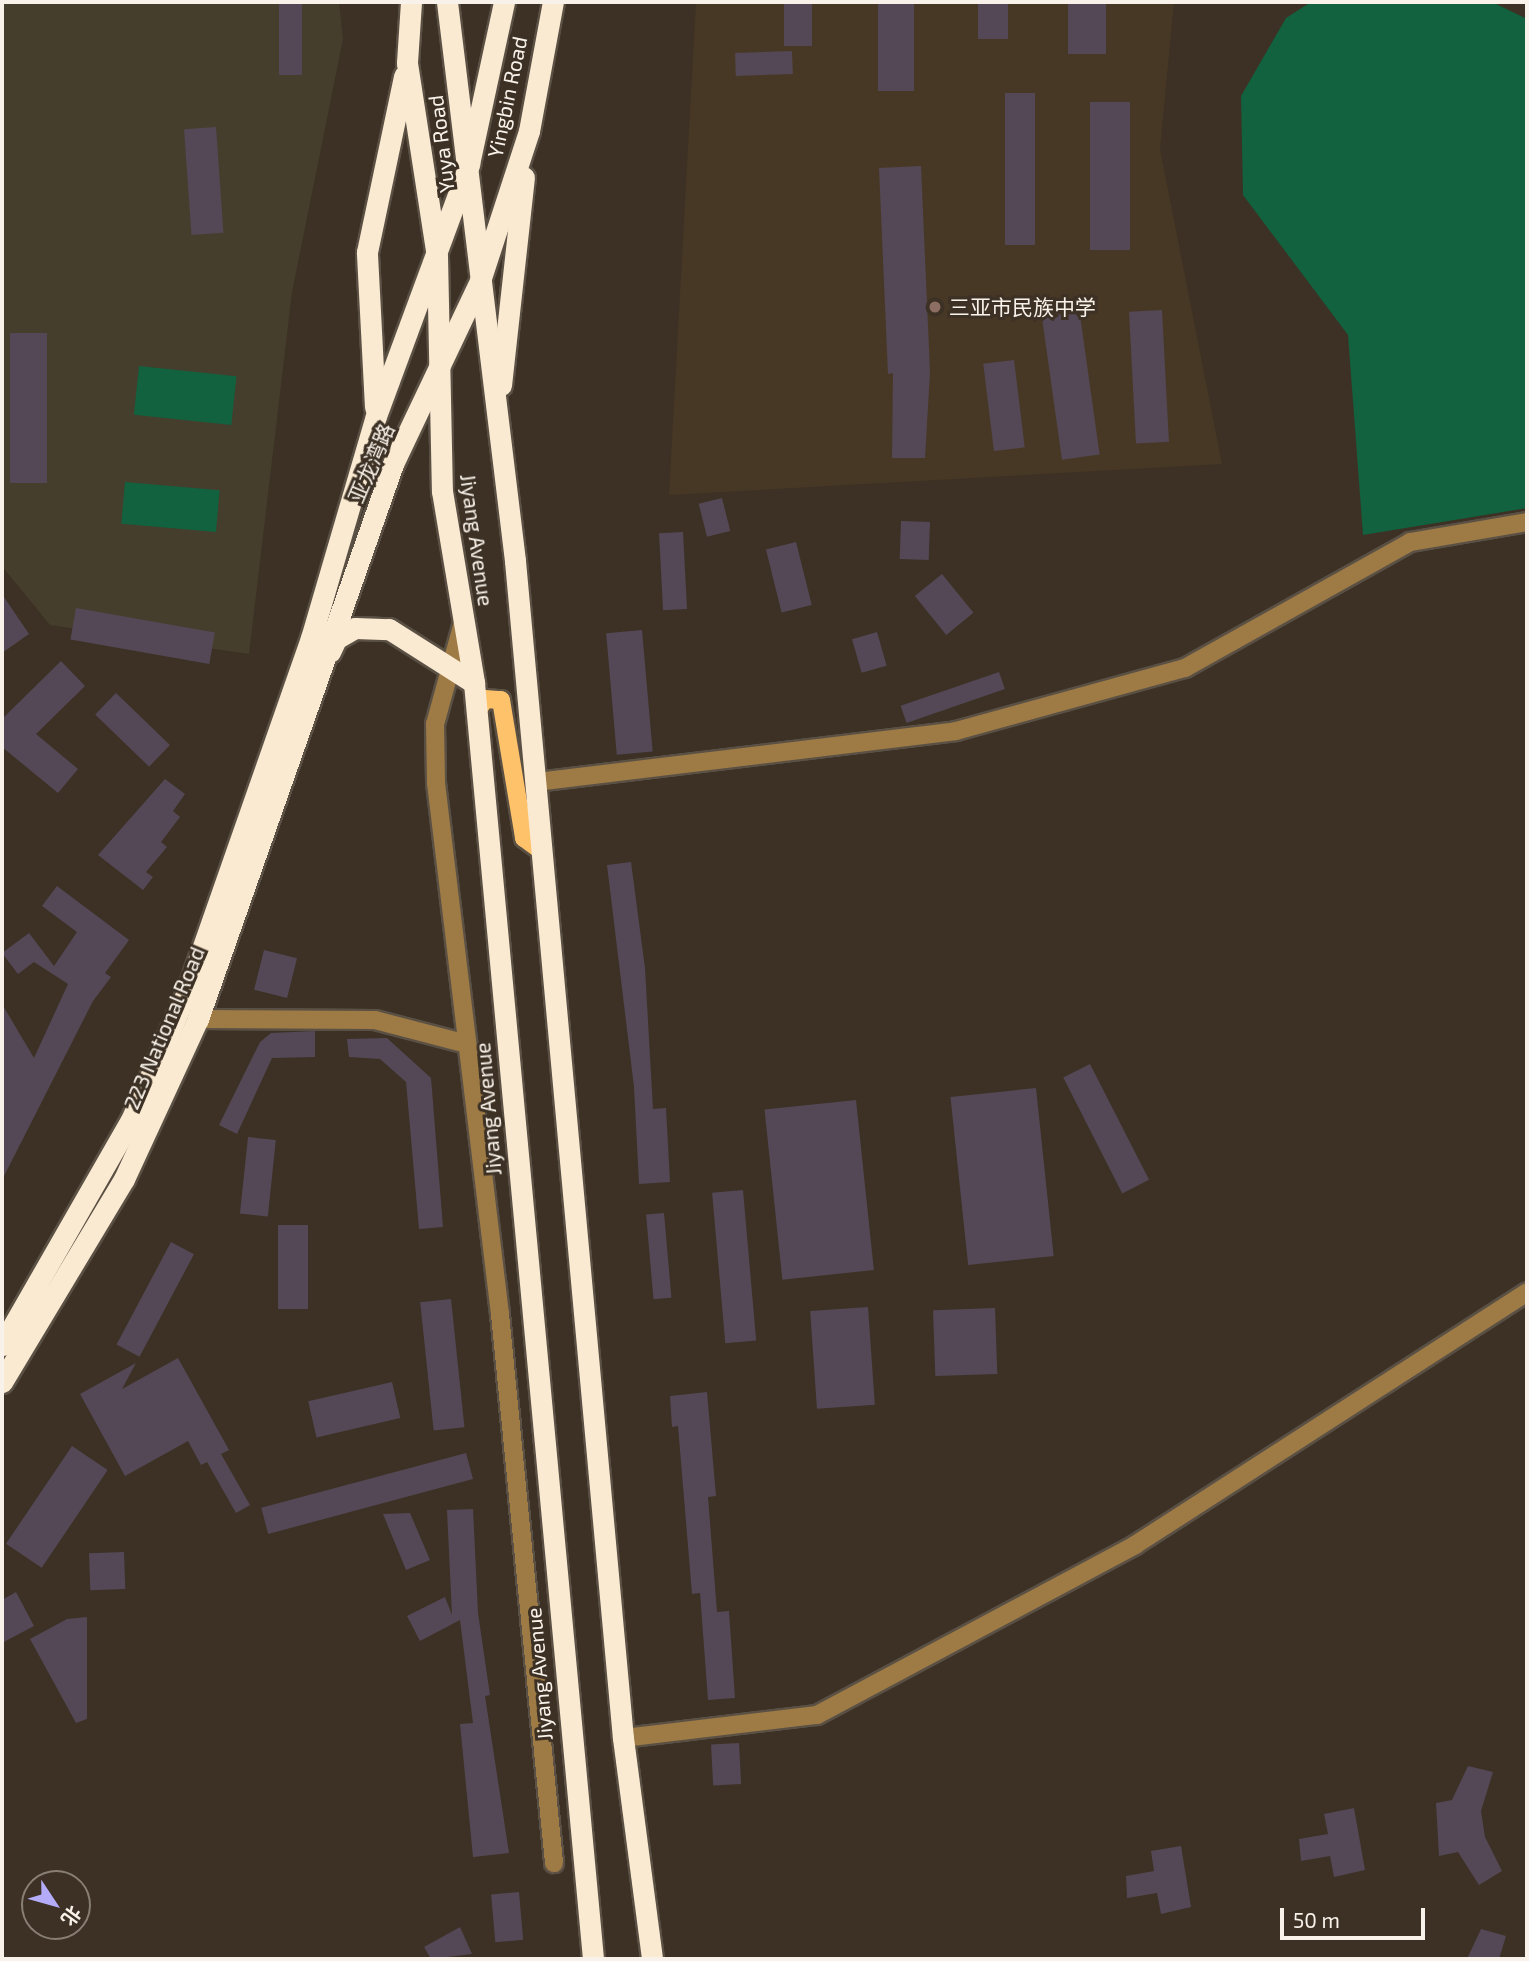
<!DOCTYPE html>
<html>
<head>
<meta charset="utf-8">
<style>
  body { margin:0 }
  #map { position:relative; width:1529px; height:1961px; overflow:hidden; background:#3c3124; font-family:"Exo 2","Noto Sans SC",sans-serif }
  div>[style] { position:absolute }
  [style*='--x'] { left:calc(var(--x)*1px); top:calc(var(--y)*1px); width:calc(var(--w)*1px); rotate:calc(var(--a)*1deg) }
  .commercial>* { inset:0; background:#463e2d }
  .built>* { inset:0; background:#473825 }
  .green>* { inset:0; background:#12613f; transform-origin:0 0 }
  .building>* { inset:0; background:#544856; transform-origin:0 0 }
  .roads { filter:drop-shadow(2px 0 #5a5044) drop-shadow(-2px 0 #5a5044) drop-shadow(0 2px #5a5044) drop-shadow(0 -2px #5a5044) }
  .minor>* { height:18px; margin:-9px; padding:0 9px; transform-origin:9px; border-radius:9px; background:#9e7a45 }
  .major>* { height:18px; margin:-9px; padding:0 9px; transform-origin:9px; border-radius:9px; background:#fdc26a }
  .highway>* { height:21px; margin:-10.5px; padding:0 10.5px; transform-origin:10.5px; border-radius:10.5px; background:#fbead2 }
  .dots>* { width:19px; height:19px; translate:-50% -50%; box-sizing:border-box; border:4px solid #3c3124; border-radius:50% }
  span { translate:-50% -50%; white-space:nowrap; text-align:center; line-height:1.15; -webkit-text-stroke:6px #3c3124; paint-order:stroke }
  .street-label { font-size:21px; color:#f9f2ea }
  .poi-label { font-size:21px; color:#f9f2ea }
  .left { translate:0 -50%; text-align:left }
  .frame { position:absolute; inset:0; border:4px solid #f9f2ea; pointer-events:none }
  .north { position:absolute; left:21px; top:1870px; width:70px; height:70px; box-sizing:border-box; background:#3c3124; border:2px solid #887e73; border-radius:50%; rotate:126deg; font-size:19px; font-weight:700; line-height:28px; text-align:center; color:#f9f2ea }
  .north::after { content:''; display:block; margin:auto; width:24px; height:32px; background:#b4acf9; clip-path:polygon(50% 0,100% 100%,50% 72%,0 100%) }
  .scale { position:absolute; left:1280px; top:1908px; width:145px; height:32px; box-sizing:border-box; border:4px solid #f9f2ea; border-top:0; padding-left:9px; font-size:21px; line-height:24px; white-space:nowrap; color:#f9f2ea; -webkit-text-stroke:5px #3c3124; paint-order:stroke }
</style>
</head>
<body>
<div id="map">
  <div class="commercial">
    <div style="clip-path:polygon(2px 2px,339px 2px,343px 39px,292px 292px,249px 654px,50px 625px,2px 566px)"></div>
  </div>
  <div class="built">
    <div style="clip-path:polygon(696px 2px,1174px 2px,1160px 149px,1222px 464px,669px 495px)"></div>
  </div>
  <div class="green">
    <div style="clip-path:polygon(1311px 2px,1492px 2px,1527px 19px,1527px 508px,1363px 535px,1348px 335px,1243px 195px,1241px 96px,1286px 18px)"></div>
    <div style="left:139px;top:366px;width:98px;height:49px;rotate:6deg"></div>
    <div style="left:125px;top:482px;width:95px;height:42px;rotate:5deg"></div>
  </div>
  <div class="building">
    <div style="left:279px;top:2px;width:23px;height:73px"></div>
    <div style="left:784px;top:2px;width:28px;height:44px"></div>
    <div style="left:878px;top:2px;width:36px;height:89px"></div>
    <div style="left:978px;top:2px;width:30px;height:37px"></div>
    <div style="left:1068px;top:2px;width:38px;height:52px"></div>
    <div style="left:792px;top:51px;width:23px;height:57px;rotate:88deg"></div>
    <div style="left:1005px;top:93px;width:30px;height:152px"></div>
    <div style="left:1090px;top:102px;width:40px;height:148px"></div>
    <div style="left:216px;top:127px;width:106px;height:32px;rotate:86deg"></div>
    <div style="clip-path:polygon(921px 166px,930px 372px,925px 458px,892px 458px,893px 373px,888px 374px,879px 168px)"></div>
    <div style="left:1079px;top:308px;width:148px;height:38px;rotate:82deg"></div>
    <div style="left:1162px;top:310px;width:132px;height:33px;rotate:87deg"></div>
    <div style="left:10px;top:333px;width:37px;height:150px"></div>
    <div style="left:1014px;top:360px;width:88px;height:31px;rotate:83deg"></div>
    <div style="left:722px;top:498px;width:34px;height:24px;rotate:76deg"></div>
    <div style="left:901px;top:521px;width:29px;height:38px;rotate:2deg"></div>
    <div style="left:683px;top:532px;width:77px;height:24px;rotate:87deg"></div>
    <div style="left:796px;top:542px;width:65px;height:31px;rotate:76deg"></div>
    <div style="left:942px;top:574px;width:50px;height:35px;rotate:51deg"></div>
    <div style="clip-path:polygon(2px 594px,29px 634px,2px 653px)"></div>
    <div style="left:76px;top:608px;width:141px;height:32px;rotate:10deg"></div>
    <div style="left:642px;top:630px;width:122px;height:36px;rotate:85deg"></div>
    <div style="left:877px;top:632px;width:35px;height:26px;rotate:74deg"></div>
    <div style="clip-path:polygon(61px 661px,85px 686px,36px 734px,78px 769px,58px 793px,2px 747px,2px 719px)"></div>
    <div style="left:999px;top:672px;width:18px;height:104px;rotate:71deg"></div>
    <div style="left:116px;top:693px;width:75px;height:30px;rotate:44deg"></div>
    <div style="clip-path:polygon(165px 779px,185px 794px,173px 811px,180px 817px,161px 842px,167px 847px,146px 872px,153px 877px,143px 890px,98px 855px)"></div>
    <div style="clip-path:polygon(631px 862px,645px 968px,653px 1109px,666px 1108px,670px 1182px,639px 1184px,634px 1087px,607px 865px)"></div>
    <div style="clip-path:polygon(57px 886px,129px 940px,105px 973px,111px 977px,93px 1001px,2px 1180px,2px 1004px,34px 1058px,68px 984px,34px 962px,18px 974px,2px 953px,29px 933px,54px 966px,77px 932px,42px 906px)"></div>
    <div style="left:264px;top:950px;width:34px;height:41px;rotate:14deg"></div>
    <div style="clip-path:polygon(315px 1031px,315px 1057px,272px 1058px,237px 1134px,219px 1125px,260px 1042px,271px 1033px)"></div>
    <div style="clip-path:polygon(387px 1038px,431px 1078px,443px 1227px,419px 1229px,406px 1082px,380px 1059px,349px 1057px,347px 1039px)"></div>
    <div style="left:1090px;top:1064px;width:130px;height:30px;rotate:63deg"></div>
    <div style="left:1036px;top:1088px;width:169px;height:86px;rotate:84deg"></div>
    <div style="left:856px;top:1100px;width:171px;height:92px;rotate:84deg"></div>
    <div style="left:248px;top:1137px;width:28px;height:77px;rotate:6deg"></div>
    <div style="left:743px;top:1190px;width:151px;height:31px;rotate:85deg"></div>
    <div style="left:664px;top:1213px;width:85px;height:18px;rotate:85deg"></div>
    <div style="left:278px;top:1225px;width:30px;height:84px"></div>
    <div style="left:171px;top:1242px;width:26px;height:116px;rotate:28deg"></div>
    <div style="left:451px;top:1299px;width:129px;height:31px;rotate:84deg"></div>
    <div style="left:868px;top:1307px;width:98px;height:58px;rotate:86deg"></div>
    <div style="left:995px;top:1308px;width:66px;height:62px;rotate:88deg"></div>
    <div style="clip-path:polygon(178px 1358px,229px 1450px,221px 1454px,250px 1505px,236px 1513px,207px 1462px,201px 1465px,188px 1441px,125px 1476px,80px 1394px,136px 1363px,122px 1389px)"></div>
    <div style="left:392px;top:1382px;width:37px;height:86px;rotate:77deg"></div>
    <div style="clip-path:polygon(707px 1392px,716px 1496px,708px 1497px,717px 1612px,729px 1611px,735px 1698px,708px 1700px,700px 1593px,692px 1594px,678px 1426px,672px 1427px,670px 1396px)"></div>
    <div style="left:72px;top:1446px;width:43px;height:118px;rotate:34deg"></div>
    <div style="left:466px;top:1453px;width:27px;height:212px;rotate:75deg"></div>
    <div style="clip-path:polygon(473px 1509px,478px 1613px,490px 1695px,485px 1696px,509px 1853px,473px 1857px,460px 1724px,473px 1723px,460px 1620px,420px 1641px,407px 1616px,445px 1597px,452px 1615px,447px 1510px)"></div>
    <div style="clip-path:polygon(410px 1513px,430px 1560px,406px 1570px,383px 1514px)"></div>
    <div style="left:124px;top:1552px;width:37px;height:35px;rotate:88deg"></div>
    <div style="clip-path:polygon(16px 1592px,34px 1626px,2px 1643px,2px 1600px)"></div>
    <div style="clip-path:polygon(87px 1617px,87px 1719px,76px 1723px,30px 1639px,67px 1619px)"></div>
    <div style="left:739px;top:1743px;width:41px;height:28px;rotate:87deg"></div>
    <div style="clip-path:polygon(1468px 1766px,1493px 1772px,1481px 1811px,1485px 1837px,1502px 1871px,1479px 1885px,1458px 1852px,1439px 1856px,1436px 1803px,1452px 1800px)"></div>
    <div style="clip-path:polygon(1354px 1808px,1365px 1870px,1334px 1877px,1330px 1856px,1301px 1861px,1299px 1839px,1328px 1834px,1324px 1814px)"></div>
    <div style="clip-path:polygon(1181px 1846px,1191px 1907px,1161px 1914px,1157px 1893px,1127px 1898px,1126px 1876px,1154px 1871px,1151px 1851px)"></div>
    <div style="left:519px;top:1892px;width:48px;height:28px;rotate:85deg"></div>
    <div style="clip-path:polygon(460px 1927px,472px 1954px,431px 1959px,424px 1947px)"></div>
    <div style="clip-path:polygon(1481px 1929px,1506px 1936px,1499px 1959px,1467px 1959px)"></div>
  </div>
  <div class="roads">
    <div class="minor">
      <div style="--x:464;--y:619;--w:109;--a:105.4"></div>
      <div style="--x:435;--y:724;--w:59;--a:89"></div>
      <div style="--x:436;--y:783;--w:535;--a:83.13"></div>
      <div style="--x:500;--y:1314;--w:552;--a:84.38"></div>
      <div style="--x:536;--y:782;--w:423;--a:-6.9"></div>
      <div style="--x:956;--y:731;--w:238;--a:-15.4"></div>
      <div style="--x:1185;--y:668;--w:258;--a:-29.2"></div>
      <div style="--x:1410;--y:542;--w:119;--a:-9.7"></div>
      <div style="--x:198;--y:1019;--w:177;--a:0.3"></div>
      <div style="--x:375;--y:1020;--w:95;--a:14.6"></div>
      <div style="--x:623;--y:1738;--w:195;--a:-6.8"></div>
      <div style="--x:817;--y:1715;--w:361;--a:-28.1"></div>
      <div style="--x:1135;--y:1545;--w:467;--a:-32.8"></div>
    </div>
    <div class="major">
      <div style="--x:477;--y:711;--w:14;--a:-56"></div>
      <div style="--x:485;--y:699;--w:16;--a:4"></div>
      <div style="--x:501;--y:700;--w:140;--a:80.5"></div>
      <div style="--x:524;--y:838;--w:22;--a:36"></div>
    </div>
    <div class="highway">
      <div style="--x:411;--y:2;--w:61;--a:93.8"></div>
      <div style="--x:407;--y:63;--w:195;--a:81.2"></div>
      <div style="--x:437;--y:256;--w:235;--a:88.8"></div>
      <div style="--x:442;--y:491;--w:195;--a:80.5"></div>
      <div style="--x:474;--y:683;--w:1282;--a:84.67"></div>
      <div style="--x:447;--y:2;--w:563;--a:83.06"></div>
      <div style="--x:515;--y:561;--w:1182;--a:84.76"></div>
      <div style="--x:623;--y:1738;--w:223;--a:82.5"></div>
      <div style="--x:501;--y:385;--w:209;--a:-83.7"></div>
      <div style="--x:375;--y:407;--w:155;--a:-93"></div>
      <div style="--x:367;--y:252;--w:180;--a:-78.1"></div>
      <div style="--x:330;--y:652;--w:14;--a:-65"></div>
      <div style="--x:336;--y:639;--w:22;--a:-30"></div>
      <div style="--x:355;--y:628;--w:34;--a:2"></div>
      <div style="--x:389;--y:629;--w:101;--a:32.4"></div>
      <div style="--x:2;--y:1345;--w:259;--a:-60.2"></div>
      <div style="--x:131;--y:1120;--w:140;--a:-66.4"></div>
      <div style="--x:187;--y:992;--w:375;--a:-70.7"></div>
      <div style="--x:311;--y:638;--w:231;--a:-73.7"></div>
      <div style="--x:376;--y:416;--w:269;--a:-69.7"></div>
      <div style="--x:469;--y:164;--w:166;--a:-77.8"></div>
      <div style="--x:2;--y:1382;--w:237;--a:-59"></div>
      <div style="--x:124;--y:1179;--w:176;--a:-65.2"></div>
      <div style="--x:198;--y:1019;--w:588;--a:-70.64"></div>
      <div style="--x:393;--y:464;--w:203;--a:-64.6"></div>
      <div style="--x:480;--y:281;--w:158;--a:-71.9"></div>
      <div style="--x:529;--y:131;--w:131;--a:-79.5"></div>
    </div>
  </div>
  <div class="dots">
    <div style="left:935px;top:307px;background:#8d6e63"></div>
  </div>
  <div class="street-label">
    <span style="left:507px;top:97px;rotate:-78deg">Yingbin Road</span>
    <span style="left:441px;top:144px;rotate:-97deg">Yuya Road</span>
    <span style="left:371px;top:463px;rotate:-67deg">亚龙湾路</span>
    <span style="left:477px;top:540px;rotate:82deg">Jiyang Avenue</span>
    <span style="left:164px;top:1028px;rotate:-67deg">223 National Road</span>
    <span style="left:488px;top:1109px;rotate:-95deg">Jiyang Avenue</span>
    <span style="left:539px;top:1674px;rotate:-95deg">Jiyang Avenue</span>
  </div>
  <div class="poi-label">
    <span class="left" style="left:949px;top:307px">三亚市民族中学</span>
  </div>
  <div class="frame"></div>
  <div class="north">北</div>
  <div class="scale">50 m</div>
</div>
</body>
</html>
